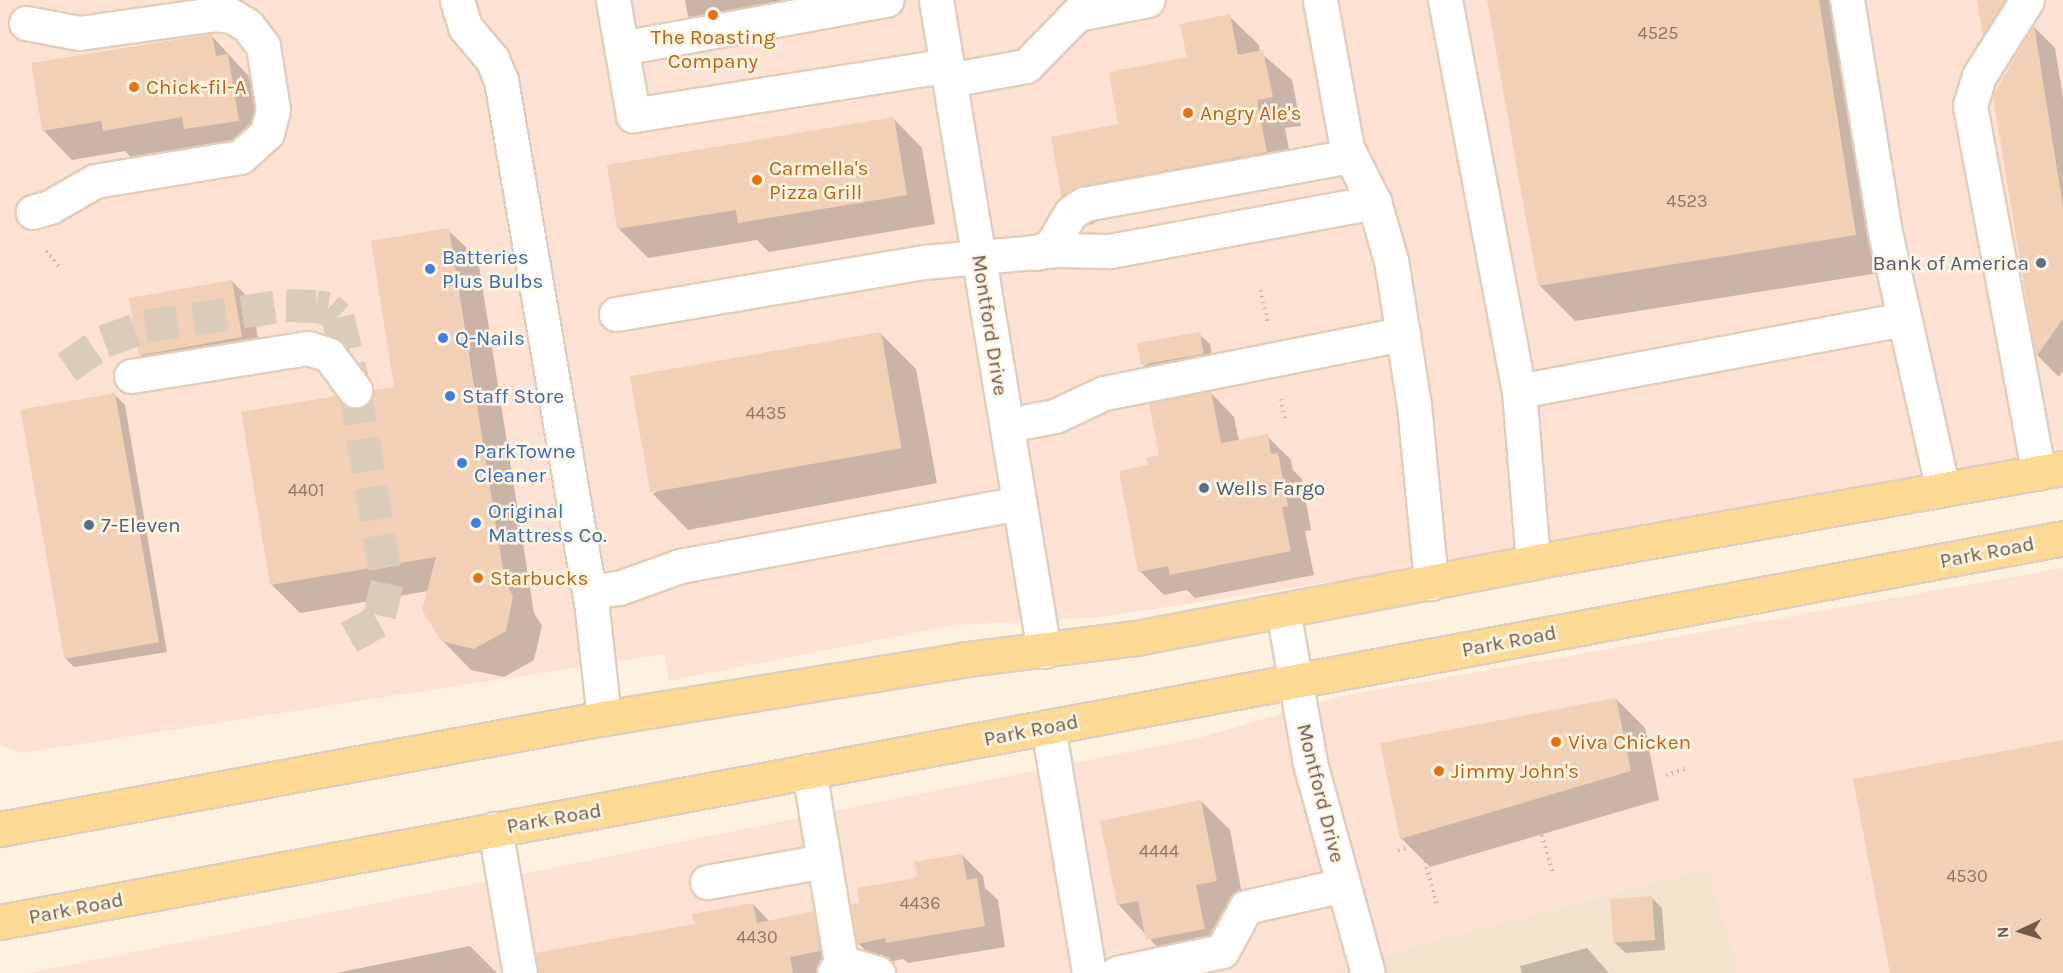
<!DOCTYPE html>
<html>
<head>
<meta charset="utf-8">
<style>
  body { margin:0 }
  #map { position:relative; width:2063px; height:973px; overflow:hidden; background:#fcf2df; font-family:Karla,sans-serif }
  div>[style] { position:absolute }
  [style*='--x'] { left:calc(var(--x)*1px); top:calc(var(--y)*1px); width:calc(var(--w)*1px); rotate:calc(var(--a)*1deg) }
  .residential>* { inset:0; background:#f4e4cd }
  .commercial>* { inset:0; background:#fde1d2 }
  .shadow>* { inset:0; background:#0003 }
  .building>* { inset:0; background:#f2d0b6; transform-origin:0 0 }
  .minor-tunnel>* { height:33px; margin-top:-16.5px; transform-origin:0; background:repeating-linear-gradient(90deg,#daccb9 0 33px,transparent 0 49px) }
  .path>* { height:4px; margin-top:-2px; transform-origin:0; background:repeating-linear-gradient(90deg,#d6b49a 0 1.5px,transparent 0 6px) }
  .roads { filter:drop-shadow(2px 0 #e0cebb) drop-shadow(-2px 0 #e0cebb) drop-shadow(0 2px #e0cebb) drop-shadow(0 -2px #e0cebb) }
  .minor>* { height:33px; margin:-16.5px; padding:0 16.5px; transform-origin:16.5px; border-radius:16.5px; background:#fff }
  .major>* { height:33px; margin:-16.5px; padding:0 16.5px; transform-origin:16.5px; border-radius:16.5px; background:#fcda96 }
  .dots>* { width:16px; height:16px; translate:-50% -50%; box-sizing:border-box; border:3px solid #fff6e5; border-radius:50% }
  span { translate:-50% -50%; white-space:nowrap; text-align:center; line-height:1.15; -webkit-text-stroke:5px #fff6e5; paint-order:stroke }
  .number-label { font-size:18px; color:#927663 }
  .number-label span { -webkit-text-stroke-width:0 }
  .food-label { font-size:21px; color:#c56008 }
  .left { translate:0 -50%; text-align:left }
  .shop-label { font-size:21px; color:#366cbe }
  .service-label { font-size:21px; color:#4e5e75 }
  .right { translate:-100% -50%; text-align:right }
  .street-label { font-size:21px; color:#725847 }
  .north { position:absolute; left:1991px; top:901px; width:60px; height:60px; -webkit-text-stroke:4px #fff6e5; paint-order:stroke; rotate:266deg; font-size:16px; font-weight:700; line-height:24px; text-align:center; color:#725847 }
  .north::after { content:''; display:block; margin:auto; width:21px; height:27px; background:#725847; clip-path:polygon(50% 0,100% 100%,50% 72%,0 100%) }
</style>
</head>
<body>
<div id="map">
  <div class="residential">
    <div style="clip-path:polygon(1708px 868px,1739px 973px,1330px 973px,1429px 942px)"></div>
  </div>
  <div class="commercial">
    <div style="clip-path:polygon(0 0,2063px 0,2063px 451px,1472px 560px,1102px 617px,954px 625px,669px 681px,664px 654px,22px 753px,0 745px)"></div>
    <div style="clip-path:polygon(2063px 568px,2063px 973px,1739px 973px,1707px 868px,1429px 942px,1330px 973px,29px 973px,1199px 738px,1342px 696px)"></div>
  </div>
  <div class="shadow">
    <div style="clip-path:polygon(685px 0,796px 0,699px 27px,688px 16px)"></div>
    <div style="clip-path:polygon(1488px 0,1849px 0,1891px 271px,1575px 321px,1539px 285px)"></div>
    <div style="clip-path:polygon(1979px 0,2022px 0,1994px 44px,1984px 34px)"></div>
    <div style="clip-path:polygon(1229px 16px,1259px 45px,1260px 52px,1292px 80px,1301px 126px,1285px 128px,1295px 181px,1110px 214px,1091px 225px,1062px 196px,1052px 139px,1120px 126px)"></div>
    <div style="clip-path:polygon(2034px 27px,2055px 48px,2063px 98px,2063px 371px,2059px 377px,2038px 356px,1994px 96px)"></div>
    <div style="clip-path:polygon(211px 35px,257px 85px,267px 149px,133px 159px,125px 151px,72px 160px,43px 130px)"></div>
    <div style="clip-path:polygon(893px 118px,922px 148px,935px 224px,769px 252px,757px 240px,648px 258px,619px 229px)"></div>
    <div style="clip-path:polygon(448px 230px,478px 259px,534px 613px,542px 626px,534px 660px,504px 677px,471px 670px,442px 640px,428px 591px,300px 613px,271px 584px,346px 408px,358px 410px,396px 388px)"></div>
    <div style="clip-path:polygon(232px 281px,252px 302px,261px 357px,160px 374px,139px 353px)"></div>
    <div style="clip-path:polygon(881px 334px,916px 369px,937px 483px,688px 530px,653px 494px)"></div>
    <div style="clip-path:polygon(1199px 334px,1210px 344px,1213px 364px,1153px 376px,1143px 366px)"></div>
    <div style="clip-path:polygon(1211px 393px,1234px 417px,1239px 441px,1267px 436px,1291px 460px,1293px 470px,1302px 479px,1311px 530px,1305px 531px,1314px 575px,1195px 598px,1187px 590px,1164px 595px,1140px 571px,1150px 466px)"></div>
    <div style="clip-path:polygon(114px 394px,125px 405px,167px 652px,74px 667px,64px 657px)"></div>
    <div style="clip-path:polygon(1616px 699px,1645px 728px,1659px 800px,1430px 867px,1401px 838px)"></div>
    <div style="clip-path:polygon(1201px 801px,1230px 830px,1245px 910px,1233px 958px,1177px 969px,1118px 904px)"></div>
    <div style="clip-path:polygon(962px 855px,983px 876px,985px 888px,998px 900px,1005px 947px,908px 963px,903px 959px,879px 964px,858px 943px,861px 904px)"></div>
    <div style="clip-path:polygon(1651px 897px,1662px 908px,1665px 950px,1626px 953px,1615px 943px)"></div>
    <div style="clip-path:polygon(753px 904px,770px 922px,813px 913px,839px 939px,845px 973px,564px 973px)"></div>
    <div style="clip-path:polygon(470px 946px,497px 973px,336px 973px)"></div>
    <div style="clip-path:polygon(1587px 948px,1609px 973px,1522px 973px,1520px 966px)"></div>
  </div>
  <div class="building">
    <div style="clip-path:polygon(1487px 0,1819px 0,1856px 235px,1538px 286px)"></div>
    <div style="clip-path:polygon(1977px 0,2005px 0,1983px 35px)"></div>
    <div style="clip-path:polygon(1230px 14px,1238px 55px,1263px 50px,1273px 97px,1257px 100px,1267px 152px,1081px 186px,1061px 196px,1051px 137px,1118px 124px,1109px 72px,1187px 57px,1180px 24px)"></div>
    <div style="clip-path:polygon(2034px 25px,2063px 207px,2063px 319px,2036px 357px,1993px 96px)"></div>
    <div style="clip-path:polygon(212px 34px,216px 56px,228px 54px,239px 121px,184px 129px,182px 117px,103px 131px,101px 121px,42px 131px,31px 63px)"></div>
    <div style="clip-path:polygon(894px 117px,907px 195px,738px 223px,736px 210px,617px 229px,607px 165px)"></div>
    <div style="clip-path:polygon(449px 228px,505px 582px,513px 596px,506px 631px,474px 649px,441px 641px,422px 610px,436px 557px,270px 585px,241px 412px,336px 396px,347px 407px,358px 408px,367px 405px,373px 390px,394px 387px,371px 241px)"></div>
    <div style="left:232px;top:280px;width:58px;height:105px;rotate:80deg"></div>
    <div style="left:881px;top:332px;width:118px;height:255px;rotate:80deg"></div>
    <div style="left:1200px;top:332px;width:22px;height:64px;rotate:80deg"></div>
    <div style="clip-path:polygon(1211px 391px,1221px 443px,1268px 434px,1271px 454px,1278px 453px,1288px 506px,1282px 507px,1291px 551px,1170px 575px,1168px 566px,1138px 572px,1119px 471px,1148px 465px,1146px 458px,1159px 455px,1149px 403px)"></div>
    <div style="left:115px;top:393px;width:253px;height:96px;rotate:80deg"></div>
    <div style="clip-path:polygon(1616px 698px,1631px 771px,1400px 839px,1380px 743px)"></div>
    <div style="clip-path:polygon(2063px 740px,2063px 973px,1890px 973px,1853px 779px)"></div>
    <div style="clip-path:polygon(1201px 800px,1217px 881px,1196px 885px,1205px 929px,1146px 940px,1138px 901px,1117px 905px,1100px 821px)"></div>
    <div style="clip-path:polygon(962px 854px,967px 880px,977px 878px,985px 926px,886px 943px,885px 938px,857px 944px,850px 904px,859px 903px,857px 888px,917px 878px,914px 862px)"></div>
    <div style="left:1652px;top:896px;width:44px;height:42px;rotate:86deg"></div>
    <div style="clip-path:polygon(753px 903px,757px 923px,814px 911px,820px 951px,790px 957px,793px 973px,538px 973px,536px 953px,694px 924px,692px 914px)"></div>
  </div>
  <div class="minor-tunnel">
    <div style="--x:67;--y:367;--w:45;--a:-35.1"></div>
    <div style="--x:104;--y:341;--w:44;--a:-20.1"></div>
    <div style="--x:145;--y:326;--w:143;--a:-8.5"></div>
    <div style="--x:286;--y:305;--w:30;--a:2"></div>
    <div style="--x:316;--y:306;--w:12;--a:9"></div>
    <div style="--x:328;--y:308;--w:13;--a:42"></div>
    <div style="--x:338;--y:317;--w:75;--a:76.9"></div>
    <div style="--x:355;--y:390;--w:196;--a:80.6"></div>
    <div style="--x:387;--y:583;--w:39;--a:103"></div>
    <div style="--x:378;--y:621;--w:39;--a:151"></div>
  </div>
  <div class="path">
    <div style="--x:46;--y:251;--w:23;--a:50"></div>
    <div style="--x:1261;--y:290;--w:32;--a:79"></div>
    <div style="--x:1281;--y:399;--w:20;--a:79"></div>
    <div style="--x:1666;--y:775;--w:23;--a:-18"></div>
    <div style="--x:1535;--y:812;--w:64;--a:73.6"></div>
    <div style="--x:1420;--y:844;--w:63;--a:74.4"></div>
    <div style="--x:1398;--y:850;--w:9;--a:-13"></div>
  </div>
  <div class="roads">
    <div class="minor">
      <div style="--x:457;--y:0;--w:28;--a:73"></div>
      <div style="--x:465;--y:27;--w:42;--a:49.8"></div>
      <div style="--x:492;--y:59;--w:23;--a:67"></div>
      <div style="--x:501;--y:80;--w:537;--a:80.24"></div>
      <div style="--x:592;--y:609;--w:110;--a:83.7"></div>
      <div style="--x:613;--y:0;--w:117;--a:80.1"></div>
      <div style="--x:633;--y:115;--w:318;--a:-9"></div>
      <div style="--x:936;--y:0;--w:660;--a:80.58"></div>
      <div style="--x:1320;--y:0;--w:150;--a:79.7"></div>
      <div style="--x:1347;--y:148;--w:60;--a:63.4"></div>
      <div style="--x:1374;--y:202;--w:60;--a:73.7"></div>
      <div style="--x:1391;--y:260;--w:147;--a:81"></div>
      <div style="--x:1414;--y:405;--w:179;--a:84.5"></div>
      <div style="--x:1445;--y:0;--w:398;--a:79.3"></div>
      <div style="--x:1519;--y:391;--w:172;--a:85.3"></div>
      <div style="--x:1847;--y:0;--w:240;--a:80.7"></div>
      <div style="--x:1886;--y:237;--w:258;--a:77.3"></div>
      <div style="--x:2027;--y:0;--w:90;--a:122.3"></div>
      <div style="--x:1979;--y:76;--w:31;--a:107"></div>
      <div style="--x:1970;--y:106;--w:373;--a:79.4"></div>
      <div style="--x:851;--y:6;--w:36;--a:-10"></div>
      <div style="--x:26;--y:23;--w:54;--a:10.7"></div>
      <div style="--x:79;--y:33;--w:136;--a:-8"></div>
      <div style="--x:214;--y:14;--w:18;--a:6"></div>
      <div style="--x:232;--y:16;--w:19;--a:32"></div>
      <div style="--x:248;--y:26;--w:25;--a:53"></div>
      <div style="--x:263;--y:46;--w:65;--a:81.1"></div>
      <div style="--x:273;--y:110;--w:24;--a:105"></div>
      <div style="--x:267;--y:133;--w:36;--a:138"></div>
      <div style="--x:240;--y:157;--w:147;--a:170.6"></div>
      <div style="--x:95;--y:181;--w:52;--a:150"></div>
      <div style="--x:50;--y:207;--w:18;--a:164"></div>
      <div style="--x:621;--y:48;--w:234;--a:-10.3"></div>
      <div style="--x:851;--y:6;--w:6;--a:-99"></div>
      <div style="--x:949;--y:80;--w:78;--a:-10.3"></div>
      <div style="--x:1026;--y:66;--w:73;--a:-45.6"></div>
      <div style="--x:1077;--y:14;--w:72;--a:-11.2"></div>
      <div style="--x:1036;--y:253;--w:17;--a:-25"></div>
      <div style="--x:1051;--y:246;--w:39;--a:-59"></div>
      <div style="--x:1071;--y:213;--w:16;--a:-35"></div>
      <div style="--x:1084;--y:204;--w:270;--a:-10.2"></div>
      <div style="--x:616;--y:314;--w:312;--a:-9.6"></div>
      <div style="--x:924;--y:262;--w:136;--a:-5.1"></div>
      <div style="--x:1059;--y:250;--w:51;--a:1.1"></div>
      <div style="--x:1110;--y:251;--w:269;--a:-10.5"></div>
      <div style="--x:131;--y:376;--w:179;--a:-9"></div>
      <div style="--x:308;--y:348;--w:22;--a:18"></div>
      <div style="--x:329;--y:355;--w:44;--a:53.4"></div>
      <div style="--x:1519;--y:391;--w:392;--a:-10.6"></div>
      <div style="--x:1007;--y:425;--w:49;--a:-10.6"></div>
      <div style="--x:1055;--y:416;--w:54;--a:-25.1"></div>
      <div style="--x:1104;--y:393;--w:305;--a:-11.2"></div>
      <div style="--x:589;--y:592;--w:30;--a:-8"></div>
      <div style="--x:619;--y:588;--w:65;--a:-19.8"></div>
      <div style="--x:680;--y:566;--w:345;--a:-10.5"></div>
      <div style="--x:1283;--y:611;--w:154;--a:79.9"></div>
      <div style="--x:1310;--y:763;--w:218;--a:74.6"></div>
      <div style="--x:1048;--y:727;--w:249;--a:80.5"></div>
      <div style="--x:809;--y:771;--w:194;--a:80.5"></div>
      <div style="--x:841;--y:962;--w:13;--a:122"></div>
      <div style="--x:495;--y:829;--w:146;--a:80.2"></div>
      <div style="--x:707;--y:882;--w:119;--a:-10.2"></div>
      <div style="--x:841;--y:962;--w:39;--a:17"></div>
      <div style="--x:1117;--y:973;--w:107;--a:-11.8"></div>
      <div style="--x:1222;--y:951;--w:50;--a:-61.4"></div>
      <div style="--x:1246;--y:907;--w:99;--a:-12.8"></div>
    </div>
    <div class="major">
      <div style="--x:0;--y:829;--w:614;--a:-10.41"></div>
      <div style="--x:604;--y:718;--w:368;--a:-9.2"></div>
      <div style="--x:967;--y:659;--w:170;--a:-7.1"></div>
      <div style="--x:1136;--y:638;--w:404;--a:-10.8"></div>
      <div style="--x:1533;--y:562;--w:538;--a:-10.06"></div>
      <div style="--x:0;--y:922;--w:2098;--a:-10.54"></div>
    </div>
  </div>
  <div class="dots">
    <div style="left:713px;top:15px;background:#e8710a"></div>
    <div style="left:134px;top:87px;background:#e8710a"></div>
    <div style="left:1188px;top:113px;background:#e8710a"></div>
    <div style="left:757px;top:180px;background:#e8710a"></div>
    <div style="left:2041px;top:263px;background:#5c6f8a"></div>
    <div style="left:430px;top:269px;background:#3f7fe0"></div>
    <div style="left:443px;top:338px;background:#3f7fe0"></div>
    <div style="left:450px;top:396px;background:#3f7fe0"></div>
    <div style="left:462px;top:463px;background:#3f7fe0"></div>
    <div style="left:1204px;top:488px;background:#5c6f8a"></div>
    <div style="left:476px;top:523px;background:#3f7fe0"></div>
    <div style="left:89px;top:525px;background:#5c6f8a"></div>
    <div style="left:478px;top:578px;background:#e8710a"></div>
    <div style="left:1556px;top:742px;background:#e8710a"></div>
    <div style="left:1439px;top:771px;background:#e8710a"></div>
  </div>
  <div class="number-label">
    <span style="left:1658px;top:33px">4525</span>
    <span style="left:1687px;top:201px">4523</span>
    <span style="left:766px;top:413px">4435</span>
    <span style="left:306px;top:490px">4401</span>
    <span style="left:1159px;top:851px">4444</span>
    <span style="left:1967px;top:876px">4530</span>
    <span style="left:920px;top:903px">4436</span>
    <span style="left:757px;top:937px">4430</span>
  </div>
  <div class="food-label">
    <span style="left:713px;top:49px">The Roasting<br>Company</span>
    <span class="left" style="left:146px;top:87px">Chick-fil-A</span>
    <span class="left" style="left:1200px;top:113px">Angry Ale's</span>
    <span class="left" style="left:769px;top:180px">Carmella's<br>Pizza Grill</span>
    <span class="left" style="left:490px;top:578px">Starbucks</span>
    <span class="left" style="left:1568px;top:742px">Viva Chicken</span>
    <span class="left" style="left:1451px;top:771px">Jimmy John's</span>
  </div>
  <div class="shop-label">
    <span class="left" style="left:442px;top:269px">Batteries<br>Plus Bulbs</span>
    <span class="left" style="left:455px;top:338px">Q-Nails</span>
    <span class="left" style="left:462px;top:396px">Staff Store</span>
    <span class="left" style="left:474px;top:463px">ParkTowne<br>Cleaner</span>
    <span class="left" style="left:488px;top:523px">Original<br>Mattress Co.</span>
  </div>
  <div class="service-label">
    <span class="right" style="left:2029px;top:263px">Bank of America</span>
    <span class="left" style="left:1216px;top:488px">Wells Fargo</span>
    <span class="left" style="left:101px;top:525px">7-Eleven</span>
  </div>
  <div class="street-label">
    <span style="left:990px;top:325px;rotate:81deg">Montford Drive</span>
    <span style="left:1987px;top:552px;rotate:-11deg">Park Road</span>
    <span style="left:1509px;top:641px;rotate:-11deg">Park Road</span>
    <span style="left:1031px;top:730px;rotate:-11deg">Park Road</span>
    <span style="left:1321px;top:793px;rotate:76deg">Montford Drive</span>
    <span style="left:554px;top:818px;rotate:-10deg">Park Road</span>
    <span style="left:76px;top:908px;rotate:-11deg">Park Road</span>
  </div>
  <div class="north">N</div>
</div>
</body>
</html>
